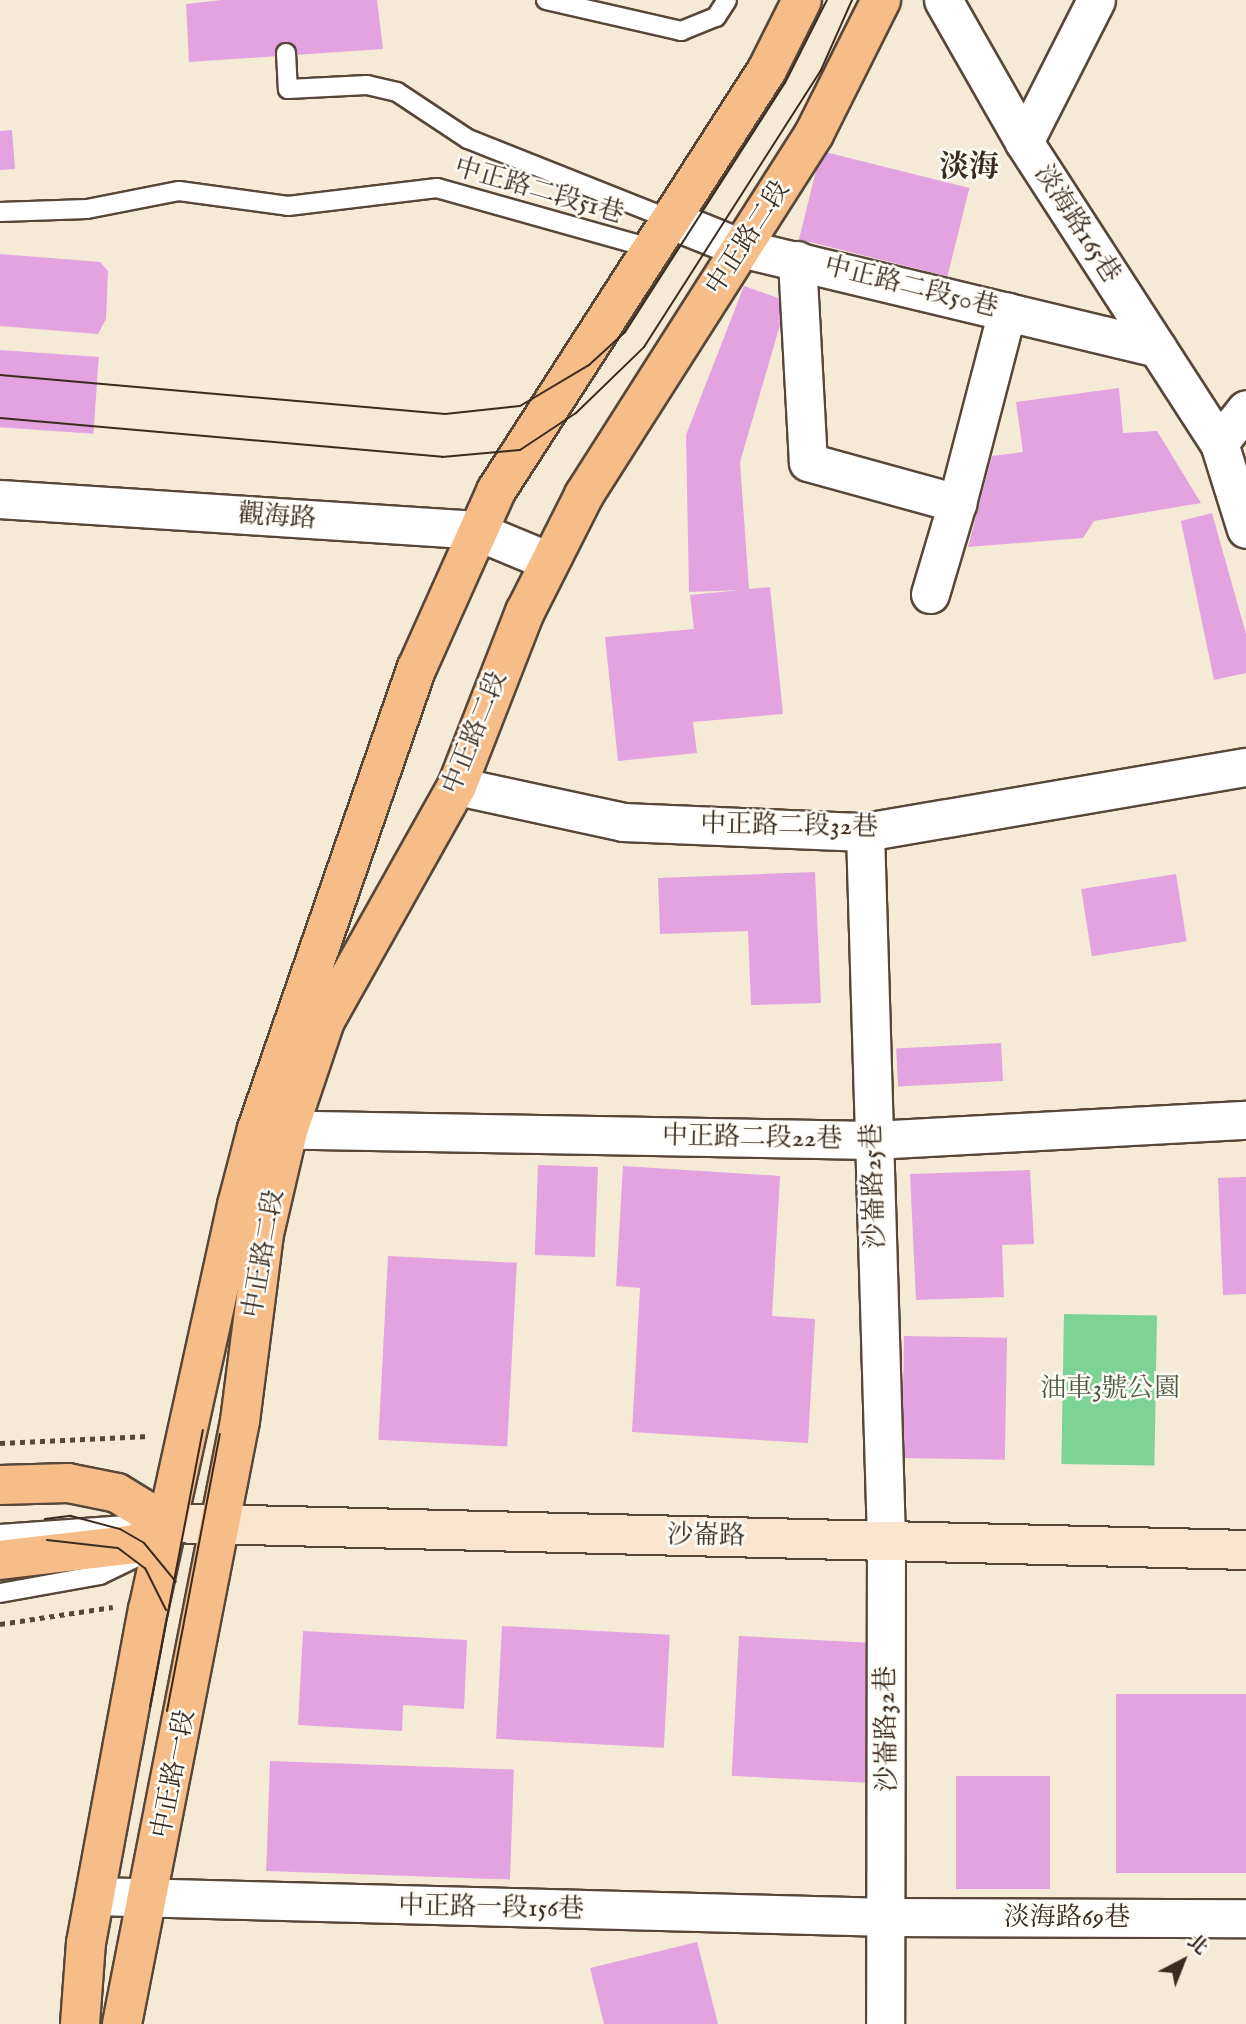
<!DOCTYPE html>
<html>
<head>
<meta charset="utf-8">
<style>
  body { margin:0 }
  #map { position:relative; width:1246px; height:2024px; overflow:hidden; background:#f5ead5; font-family:"IM FELL English","Noto Serif TC",serif }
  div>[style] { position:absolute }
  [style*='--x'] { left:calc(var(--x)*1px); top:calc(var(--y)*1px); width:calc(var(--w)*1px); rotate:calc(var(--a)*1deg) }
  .green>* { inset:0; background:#7dd295; transform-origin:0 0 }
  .building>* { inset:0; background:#e2a3e0; transform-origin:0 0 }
  .path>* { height:4.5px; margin-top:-2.25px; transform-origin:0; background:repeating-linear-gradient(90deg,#574739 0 5px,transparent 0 10px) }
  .roads { filter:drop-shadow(2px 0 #574739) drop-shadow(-2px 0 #574739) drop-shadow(0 2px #574739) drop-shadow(0 -2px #574739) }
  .lane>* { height:18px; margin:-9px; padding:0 9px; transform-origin:9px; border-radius:9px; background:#fff }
  .street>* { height:37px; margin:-18.5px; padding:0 18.5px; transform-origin:18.5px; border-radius:18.5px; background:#fff }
  .secondary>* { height:38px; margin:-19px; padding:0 19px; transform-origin:19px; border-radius:19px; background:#fce5cf }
  .primary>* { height:38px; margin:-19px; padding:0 19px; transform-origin:19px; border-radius:19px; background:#f7bd88 }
  .highway>* { height:38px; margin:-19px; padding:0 19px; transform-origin:19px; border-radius:19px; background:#f7bd88 }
  .tram>* { height:2px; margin:-1px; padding:0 1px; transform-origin:1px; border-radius:1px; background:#3b2a1e }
  span { translate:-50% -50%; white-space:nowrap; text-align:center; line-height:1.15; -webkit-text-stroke:5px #fdfcf7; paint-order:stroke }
  .street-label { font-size:26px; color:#3b2a1e }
  .park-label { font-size:26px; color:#4f5c42 }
  .quarter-label { font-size:30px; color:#3b2a1e; font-weight:700 }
  .north { position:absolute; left:1148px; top:1926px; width:70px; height:70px; -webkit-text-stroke:5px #fdfcf7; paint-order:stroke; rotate:42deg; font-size:19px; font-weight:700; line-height:28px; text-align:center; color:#3b2a1e }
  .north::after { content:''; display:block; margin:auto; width:24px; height:32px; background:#3b2a1e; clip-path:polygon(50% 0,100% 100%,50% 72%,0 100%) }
</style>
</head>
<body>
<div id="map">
  <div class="green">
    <div style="left:1064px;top:1314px;width:93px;height:150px;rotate:1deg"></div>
  </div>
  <div class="building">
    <div style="clip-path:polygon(222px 0,377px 0,383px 49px,189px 62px,186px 4px)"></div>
    <div style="clip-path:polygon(12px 130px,15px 169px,0 170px,0 131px)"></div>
    <div style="left:821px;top:151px;width:153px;height:91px;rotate:14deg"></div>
    <div style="clip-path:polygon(0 254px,100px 262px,108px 271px,106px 319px,98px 334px,0 326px)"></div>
    <div style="clip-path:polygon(744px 286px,787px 301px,740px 462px,749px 589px,770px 587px,783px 714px,693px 722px,697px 753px,618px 761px,605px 637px,694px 629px,690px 595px,741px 590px,689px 592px,686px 435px)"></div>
    <div style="left:0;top:350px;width:99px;height:77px;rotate:4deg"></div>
    <div style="clip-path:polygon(1119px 388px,1123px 433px,1157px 431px,1201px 503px,1094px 521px,1083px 538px,968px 547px,992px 456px,1023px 452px,1016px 402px)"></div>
    <div style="clip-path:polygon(1212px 513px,1246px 634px,1246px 673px,1214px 680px,1181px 521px)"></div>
    <div style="clip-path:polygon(815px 872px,821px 1003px,751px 1005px,748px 931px,660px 934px,658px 878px)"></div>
    <div style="left:1176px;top:874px;width:68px;height:96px;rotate:81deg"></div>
    <div style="left:1001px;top:1043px;width:38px;height:105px;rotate:87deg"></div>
    <div style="left:538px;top:1165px;width:60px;height:90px;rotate:2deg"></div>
    <div style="clip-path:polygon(623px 1166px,780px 1176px,772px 1316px,815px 1319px,808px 1443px,632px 1432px,640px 1288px,616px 1286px)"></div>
    <div style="clip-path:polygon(1030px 1170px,1034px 1244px,1002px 1245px,1004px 1297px,916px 1300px,910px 1174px)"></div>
    <div style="clip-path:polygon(1246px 1177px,1246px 1294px,1223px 1295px,1218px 1178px)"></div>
    <div style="left:388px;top:1256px;width:129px;height:184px;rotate:3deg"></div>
    <div style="left:904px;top:1336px;width:103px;height:122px;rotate:1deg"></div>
    <div style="left:502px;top:1626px;width:168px;height:113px;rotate:3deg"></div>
    <div style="clip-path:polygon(303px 1631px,467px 1640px,464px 1709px,403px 1705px,402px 1731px,298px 1725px)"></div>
    <div style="left:739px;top:1636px;width:135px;height:140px;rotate:3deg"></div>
    <div style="left:1246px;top:1694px;width:179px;height:130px;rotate:90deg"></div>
    <div style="left:270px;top:1761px;width:244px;height:110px;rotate:2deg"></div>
    <div style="left:956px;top:1776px;width:94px;height:113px"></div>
    <div style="clip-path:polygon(697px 1942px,718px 2024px,604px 2024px,590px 1968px)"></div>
  </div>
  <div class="path">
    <div style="--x:0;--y:1443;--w:149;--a:-2.7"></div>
    <div style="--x:0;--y:1624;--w:114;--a:-8.6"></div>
  </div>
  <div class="roads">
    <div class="lane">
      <div style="--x:546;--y:0;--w:139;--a:12.9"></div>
      <div style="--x:681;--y:31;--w:38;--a:-22"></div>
      <div style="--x:716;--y:17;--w:20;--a:-57"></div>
      <div style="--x:286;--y:53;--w:36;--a:87"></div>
      <div style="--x:288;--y:89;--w:79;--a:-2.9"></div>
      <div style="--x:367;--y:85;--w:31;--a:13"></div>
      <div style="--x:397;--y:92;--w:85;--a:33.5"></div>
      <div style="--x:468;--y:139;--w:216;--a:21.7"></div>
      <div style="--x:0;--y:212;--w:87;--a:-2"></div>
      <div style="--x:87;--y:209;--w:94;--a:-11.1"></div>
      <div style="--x:179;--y:191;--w:110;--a:7.8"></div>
      <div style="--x:288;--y:206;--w:150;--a:-6.9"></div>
      <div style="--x:437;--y:188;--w:221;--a:15.7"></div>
      <div style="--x:0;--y:1534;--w:154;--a:-4.1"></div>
      <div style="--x:0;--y:1593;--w:102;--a:-10.2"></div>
      <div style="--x:100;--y:1575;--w:46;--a:-26"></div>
    </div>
    <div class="street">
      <div style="--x:943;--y:0;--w:163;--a:60.3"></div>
      <div style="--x:1024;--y:142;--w:359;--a:57.1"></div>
      <div style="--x:1219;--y:443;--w:90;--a:72.6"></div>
      <div style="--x:1024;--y:142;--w:159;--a:-63.1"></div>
      <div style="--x:669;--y:219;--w:78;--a:21.9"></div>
      <div style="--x:741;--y:248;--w:428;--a:13.5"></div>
      <div style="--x:797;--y:260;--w:202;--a:86.9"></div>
      <div style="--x:808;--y:462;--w:155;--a:15.4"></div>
      <div style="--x:957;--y:503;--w:198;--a:-75.4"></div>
      <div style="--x:1219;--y:443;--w:43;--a:-51.5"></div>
      <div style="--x:0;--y:499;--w:475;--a:3.7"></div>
      <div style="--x:474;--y:530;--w:81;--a:22.5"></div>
      <div style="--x:930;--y:594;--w:95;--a:-73.5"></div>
      <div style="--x:457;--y:786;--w:170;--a:12.2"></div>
      <div style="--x:623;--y:822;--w:242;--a:2.4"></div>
      <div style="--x:865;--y:832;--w:387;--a:-9.7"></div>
      <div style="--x:865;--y:832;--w:709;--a:88.3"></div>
      <div style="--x:886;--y:1541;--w:483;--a:90.1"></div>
      <div style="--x:258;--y:1129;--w:615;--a:1.02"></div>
      <div style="--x:873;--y:1140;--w:374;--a:-3.1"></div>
      <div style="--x:94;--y:1896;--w:795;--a:1.51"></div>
      <div style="--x:889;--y:1917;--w:357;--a:0.2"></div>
    </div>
    <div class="secondary">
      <div style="--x:166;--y:1523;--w:1080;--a:1.43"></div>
    </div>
    <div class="primary">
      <div style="--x:80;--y:2024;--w:81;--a:-85.8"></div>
      <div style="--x:86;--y:1943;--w:339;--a:-79.5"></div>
      <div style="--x:148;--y:1610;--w:415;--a:-77.6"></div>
      <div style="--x:237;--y:1205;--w:79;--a:-75.3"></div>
      <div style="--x:257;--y:1129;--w:488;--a:-70.9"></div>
      <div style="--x:417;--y:668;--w:194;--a:-65.9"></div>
      <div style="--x:496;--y:491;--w:501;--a:-57.23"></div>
      <div style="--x:767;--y:70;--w:78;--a:-63.4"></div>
      <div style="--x:122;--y:2024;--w:614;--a:-78.93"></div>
      <div style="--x:240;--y:1421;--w:189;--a:-82.7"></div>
      <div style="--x:264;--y:1234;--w:106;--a:-76.9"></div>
      <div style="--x:288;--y:1131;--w:116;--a:-71.4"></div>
      <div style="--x:325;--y:1021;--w:270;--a:-60.7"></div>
      <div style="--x:457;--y:786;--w:187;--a:-68.7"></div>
      <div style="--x:525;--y:612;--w:131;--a:-63.2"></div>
      <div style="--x:584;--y:495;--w:428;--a:-57.5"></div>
      <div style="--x:814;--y:134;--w:150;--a:-63.4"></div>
    </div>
    <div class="highway">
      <div style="--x:0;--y:1485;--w:68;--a:-1.7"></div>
      <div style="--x:68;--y:1483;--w:50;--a:11.5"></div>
      <div style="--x:117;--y:1493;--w:57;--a:31.5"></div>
      <div style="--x:166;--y:1523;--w:37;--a:145"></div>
      <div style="--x:136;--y:1544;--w:137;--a:173.3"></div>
    </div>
  </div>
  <div class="tram">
    <div style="--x:0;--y:375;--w:447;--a:5"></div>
    <div style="--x:445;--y:414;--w:75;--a:-6.1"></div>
    <div style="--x:520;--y:406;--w:80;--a:-30.7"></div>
    <div style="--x:589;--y:365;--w:49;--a:-42.5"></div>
    <div style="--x:625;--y:332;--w:296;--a:-57.3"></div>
    <div style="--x:785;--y:83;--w:93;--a:-63.2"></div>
    <div style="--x:0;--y:418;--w:444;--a:5"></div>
    <div style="--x:442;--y:457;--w:78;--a:-5.1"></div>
    <div style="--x:520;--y:450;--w:67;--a:-33.5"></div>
    <div style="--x:576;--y:413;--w:95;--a:-44.1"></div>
    <div style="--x:644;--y:347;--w:329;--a:-57.4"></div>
    <div style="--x:821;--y:70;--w:77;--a:-66.1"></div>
    <div style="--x:45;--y:1519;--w:26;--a:-7"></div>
    <div style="--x:71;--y:1516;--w:51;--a:14.9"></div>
    <div style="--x:120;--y:1529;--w:28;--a:30"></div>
    <div style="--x:144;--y:1543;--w:50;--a:50.6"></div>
    <div style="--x:47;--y:1540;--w:71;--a:6.4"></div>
    <div style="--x:118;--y:1548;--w:34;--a:37"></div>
    <div style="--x:145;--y:1568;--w:47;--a:63.4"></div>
    <div style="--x:150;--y:1707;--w:282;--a:-79.2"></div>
    <div style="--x:167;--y:1711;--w:282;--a:-79.2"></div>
  </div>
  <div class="street-label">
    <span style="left:539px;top:191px;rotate:16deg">中正路二段51巷</span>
    <span style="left:1077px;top:224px;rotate:57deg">淡海路165巷</span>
    <span style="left:748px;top:238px;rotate:-57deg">中正路二段</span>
    <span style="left:911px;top:287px;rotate:14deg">中正路二段50巷</span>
    <span style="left:277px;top:517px;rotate:4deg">觀海路</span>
    <span style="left:475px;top:733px;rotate:-68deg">中正路二段</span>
    <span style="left:789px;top:826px;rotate:1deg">中正路二段32巷</span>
    <span style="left:752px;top:1138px;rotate:1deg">中正路二段22巷</span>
    <span style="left:874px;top:1186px;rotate:-92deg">沙崙路25巷</span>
    <span style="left:264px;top:1254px;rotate:-80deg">中正路二段</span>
    <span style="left:706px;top:1536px;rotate:1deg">沙崙路</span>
    <span style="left:887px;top:1729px;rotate:-91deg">沙崙路32巷</span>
    <span style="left:174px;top:1774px;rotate:-79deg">中正路一段</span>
    <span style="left:491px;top:1908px;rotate:1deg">中正路一段156巷</span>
    <span style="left:1067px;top:1918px">淡海路69巷</span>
  </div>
  <div class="park-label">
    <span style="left:1110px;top:1389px">油車3號公園</span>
  </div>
  <div class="quarter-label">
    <span style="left:969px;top:168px">淡海</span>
  </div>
  <div class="north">北</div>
</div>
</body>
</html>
